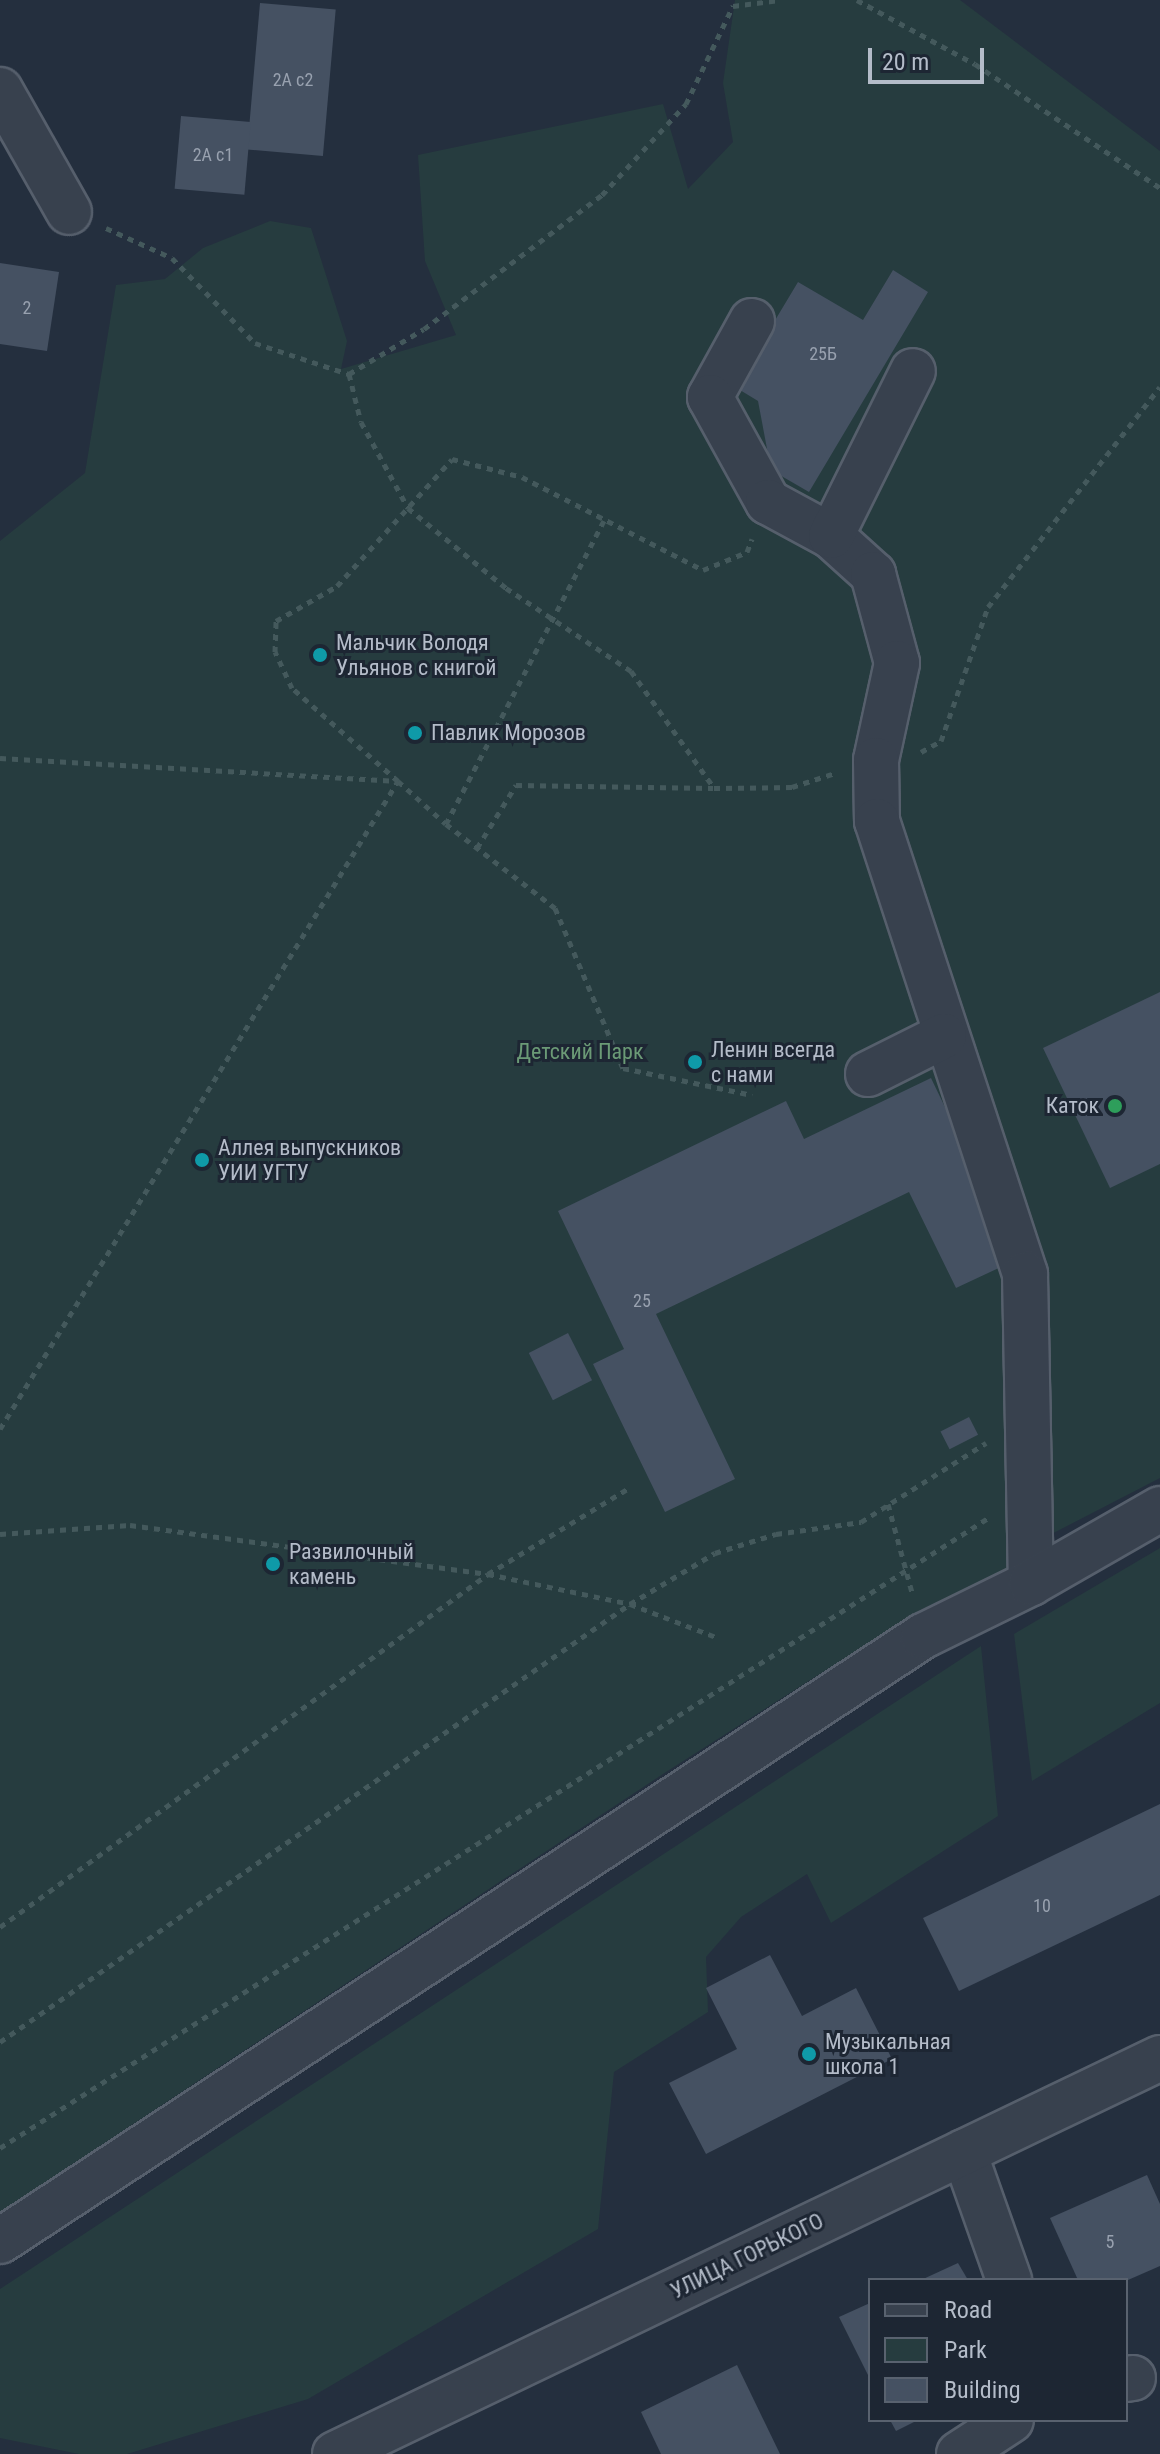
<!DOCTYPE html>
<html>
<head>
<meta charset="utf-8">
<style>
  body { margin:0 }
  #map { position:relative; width:1160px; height:2454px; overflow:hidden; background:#242f3e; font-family:"Roboto Condensed",sans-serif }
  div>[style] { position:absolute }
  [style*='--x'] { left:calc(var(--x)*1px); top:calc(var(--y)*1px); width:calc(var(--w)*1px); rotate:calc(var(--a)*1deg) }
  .green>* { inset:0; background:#263c3f }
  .building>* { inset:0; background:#455162; transform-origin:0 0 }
  .path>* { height:5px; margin-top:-2.5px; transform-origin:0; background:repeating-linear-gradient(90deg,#44595c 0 6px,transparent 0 12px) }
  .roads { filter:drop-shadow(2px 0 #565f6c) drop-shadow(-2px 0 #565f6c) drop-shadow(0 2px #565f6c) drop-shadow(0 -2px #565f6c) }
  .minor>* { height:44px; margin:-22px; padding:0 22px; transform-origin:22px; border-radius:22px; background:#38414e }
  .dots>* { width:22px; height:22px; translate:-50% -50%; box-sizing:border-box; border:4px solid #1d2633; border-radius:50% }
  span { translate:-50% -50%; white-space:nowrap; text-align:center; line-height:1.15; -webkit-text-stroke:6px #1d2633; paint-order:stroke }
  .number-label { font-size:18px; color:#98a1af }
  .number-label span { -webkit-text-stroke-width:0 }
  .poi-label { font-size:22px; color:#b4bcc9 }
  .left { translate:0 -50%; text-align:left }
  .right { translate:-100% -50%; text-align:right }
  .park-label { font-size:22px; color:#6b9a76 }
  .street-label { font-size:22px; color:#b4bcc9 }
  .legend { position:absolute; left:868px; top:2278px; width:260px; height:144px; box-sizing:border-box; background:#1d2633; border:2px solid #59626f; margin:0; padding:10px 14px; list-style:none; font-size:24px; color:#b4bcc9 }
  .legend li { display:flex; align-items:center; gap:16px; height:40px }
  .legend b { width:40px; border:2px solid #59626f }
  .scale { position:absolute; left:868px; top:48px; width:116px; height:36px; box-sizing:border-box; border:4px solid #b4bcc9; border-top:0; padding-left:10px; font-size:24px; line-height:28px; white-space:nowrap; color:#b4bcc9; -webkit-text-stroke:6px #1d2633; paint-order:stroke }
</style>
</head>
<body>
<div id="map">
  <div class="green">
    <div style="clip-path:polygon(735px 0,960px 0,1160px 151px,1160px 1478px,1007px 1557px,1007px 1572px,920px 1610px,666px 1772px,0 2212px,0 541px,85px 473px,116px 285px,165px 279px,203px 248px,270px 221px,311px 228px,347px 341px,341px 369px,456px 335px,425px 261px,418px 155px,663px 104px,688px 189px,733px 142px,723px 83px)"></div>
    <div style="clip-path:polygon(1160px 1548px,1160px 1703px,1032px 1781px,1014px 1634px)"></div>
    <div style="clip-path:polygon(981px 1646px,998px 1816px,831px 1923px,807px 1874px,741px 1917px,706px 1957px,708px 2012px,614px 2072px,598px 2229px,308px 2399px,127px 2454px,79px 2454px,0 2438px,0 2289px)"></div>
  </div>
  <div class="building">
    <div style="left:260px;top:3px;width:76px;height:147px;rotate:5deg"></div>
    <div style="left:181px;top:116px;width:70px;height:73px;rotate:5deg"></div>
    <div style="clip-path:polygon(0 263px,59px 272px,47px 351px,0 344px)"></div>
    <div style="clip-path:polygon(893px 270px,928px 292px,809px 492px,771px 470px,758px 401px,735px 387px,798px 282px,863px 320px)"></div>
    <div style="clip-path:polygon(1160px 992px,1160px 1164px,1110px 1188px,1043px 1048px)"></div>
    <div style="clip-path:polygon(931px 1078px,1018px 1259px,956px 1288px,909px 1192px,656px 1314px,735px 1479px,665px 1512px,593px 1364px,624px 1349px,558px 1211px,786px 1101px,804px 1139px)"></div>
    <div style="left:568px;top:1333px;width:53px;height:44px;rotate:63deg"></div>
    <div style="left:969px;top:1417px;width:20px;height:32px;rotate:63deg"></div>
    <div style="clip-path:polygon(1160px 1804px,1160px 1895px,959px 1991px,923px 1918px)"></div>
    <div style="clip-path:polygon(770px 1955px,802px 2016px,856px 1988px,892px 2059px,706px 2154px,669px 2083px,737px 2049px,706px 1988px)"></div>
    <div style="clip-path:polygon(1147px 2175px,1160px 2204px,1160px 2266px,1128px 2280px,1078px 2280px,1050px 2218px)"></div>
    <div style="clip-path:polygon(958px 2263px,968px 2280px,921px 2280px)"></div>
    <div style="clip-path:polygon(870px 2303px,870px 2379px,839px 2317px)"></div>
    <div style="clip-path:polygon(737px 2365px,780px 2454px,661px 2454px,641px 2412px)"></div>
    <div style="clip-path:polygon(890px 2420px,918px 2420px,896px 2431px)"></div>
  </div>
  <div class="path">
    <div style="--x:857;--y:0;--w:134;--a:28.5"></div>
    <div style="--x:975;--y:64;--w:223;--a:33.8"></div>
    <div style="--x:106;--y:228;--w:72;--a:24.4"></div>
    <div style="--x:172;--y:258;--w:119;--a:45.7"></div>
    <div style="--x:255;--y:343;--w:99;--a:18.3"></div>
    <div style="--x:349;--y:374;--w:49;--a:76"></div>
    <div style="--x:361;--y:422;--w:98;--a:61.3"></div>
    <div style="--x:408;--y:508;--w:127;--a:39.2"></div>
    <div style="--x:506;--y:588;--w:150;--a:33.6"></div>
    <div style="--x:631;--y:671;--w:143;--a:54.6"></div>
    <div style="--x:714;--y:788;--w:78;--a:-0.7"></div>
    <div style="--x:792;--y:787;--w:45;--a:-18"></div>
    <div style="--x:349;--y:374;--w:87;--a:-31"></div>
    <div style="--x:424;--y:329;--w:223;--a:-37"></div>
    <div style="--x:602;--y:195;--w:124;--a:-47.3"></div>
    <div style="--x:686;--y:104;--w:109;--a:-64.4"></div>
    <div style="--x:733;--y:6;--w:47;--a:-7.3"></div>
    <div style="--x:921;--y:752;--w:23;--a:-29"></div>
    <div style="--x:941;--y:741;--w:142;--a:-70.7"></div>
    <div style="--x:988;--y:607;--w:279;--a:-52"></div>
    <div style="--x:0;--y:758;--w:399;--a:3.3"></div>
    <div style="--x:398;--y:781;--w:141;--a:-138.7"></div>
    <div style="--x:292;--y:688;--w:40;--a:-115"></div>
    <div style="--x:275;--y:652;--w:31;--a:-88"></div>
    <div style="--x:276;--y:621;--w:70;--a:-29.8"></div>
    <div style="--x:337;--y:586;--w:171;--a:-47.8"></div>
    <div style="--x:452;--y:459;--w:72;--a:14.4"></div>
    <div style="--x:522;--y:477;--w:203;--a:27.2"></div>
    <div style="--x:703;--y:570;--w:48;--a:-22.2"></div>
    <div style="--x:747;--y:552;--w:14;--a:-69"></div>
    <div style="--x:446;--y:824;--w:138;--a:37.6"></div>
    <div style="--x:555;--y:908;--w:174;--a:67"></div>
    <div style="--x:623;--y:1068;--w:132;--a:11.8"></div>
    <div style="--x:477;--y:848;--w:74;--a:-58.2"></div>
    <div style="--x:516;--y:785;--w:197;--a:0.9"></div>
    <div style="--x:0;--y:1429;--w:760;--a:-58.44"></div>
    <div style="--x:398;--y:781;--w:64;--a:41.9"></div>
    <div style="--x:446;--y:824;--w:342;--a:-62.5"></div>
    <div style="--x:888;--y:1504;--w:95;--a:74.8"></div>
    <div style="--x:0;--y:1534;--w:130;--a:-4"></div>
    <div style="--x:130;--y:1525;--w:361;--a:7.8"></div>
    <div style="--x:488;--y:1574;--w:145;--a:11.9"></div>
    <div style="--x:630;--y:1604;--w:92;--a:21"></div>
    <div style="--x:0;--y:1927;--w:602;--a:-35.88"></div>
    <div style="--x:488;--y:1574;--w:163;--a:-31.4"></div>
    <div style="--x:0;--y:2042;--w:767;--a:-34.81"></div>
    <div style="--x:630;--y:1604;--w:99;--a:-31"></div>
    <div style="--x:715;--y:1553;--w:64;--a:-17.3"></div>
    <div style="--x:776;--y:1534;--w:86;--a:-8"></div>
    <div style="--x:861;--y:1522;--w:148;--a:-32.3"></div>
    <div style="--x:0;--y:2148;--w:1172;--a:-32.52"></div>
  </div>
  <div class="roads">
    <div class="minor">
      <div style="--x:0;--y:90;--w:140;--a:60.5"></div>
      <div style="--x:752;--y:321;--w:87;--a:118.9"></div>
      <div style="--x:710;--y:397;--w:120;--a:61.1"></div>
      <div style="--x:768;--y:502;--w:72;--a:28.4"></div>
      <div style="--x:831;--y:536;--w:57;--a:42.1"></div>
      <div style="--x:873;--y:574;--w:92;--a:74.9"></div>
      <div style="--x:897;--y:663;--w:99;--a:102.2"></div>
      <div style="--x:876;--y:760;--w:61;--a:89.1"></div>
      <div style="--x:877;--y:821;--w:477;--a:71.9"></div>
      <div style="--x:1025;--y:1274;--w:309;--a:88.9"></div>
      <div style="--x:831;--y:536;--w:184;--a:-63.6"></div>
      <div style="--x:868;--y:1074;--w:85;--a:-26.6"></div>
      <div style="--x:964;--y:2152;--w:136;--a:70.6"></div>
      <div style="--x:0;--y:2241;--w:1104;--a:-33.24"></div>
      <div style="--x:923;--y:1636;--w:120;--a:-26.1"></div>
      <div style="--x:1031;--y:1583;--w:149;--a:-29.8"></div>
      <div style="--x:1126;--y:2379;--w:7;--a:-8"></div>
      <div style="--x:335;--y:2454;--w:915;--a:-25.64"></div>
      <div style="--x:959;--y:2454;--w:62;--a:-33.2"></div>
    </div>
  </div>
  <div class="dots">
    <div style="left:320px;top:655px;background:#0f9aa8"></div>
    <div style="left:415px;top:733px;background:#0f9aa8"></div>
    <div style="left:695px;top:1062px;background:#0f9aa8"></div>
    <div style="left:1115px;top:1106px;background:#2e9e5b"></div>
    <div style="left:202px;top:1160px;background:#0f9aa8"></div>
    <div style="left:273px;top:1564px;background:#0f9aa8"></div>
    <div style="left:809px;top:2054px;background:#0f9aa8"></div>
  </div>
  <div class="number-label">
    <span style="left:293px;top:80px">2А с2</span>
    <span style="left:213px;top:155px">2А с1</span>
    <span style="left:27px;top:308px">2</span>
    <span style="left:823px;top:354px">25Б</span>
    <span style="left:642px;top:1301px">25</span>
    <span style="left:1042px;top:1906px">10</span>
    <span style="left:1110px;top:2242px">5</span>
  </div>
  <div class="poi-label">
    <span class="left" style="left:336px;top:655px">Мальчик Володя<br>Ульянов с книгой</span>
    <span class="left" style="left:431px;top:733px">Павлик Морозов</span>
    <span class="left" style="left:711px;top:1062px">Ленин всегда<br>с нами</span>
    <span class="right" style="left:1099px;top:1106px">Каток</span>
    <span class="left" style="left:218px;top:1160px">Аллея выпускников<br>УИИ УГТУ</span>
    <span class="left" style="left:289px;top:1564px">Развилочный<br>камень</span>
    <span class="left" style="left:825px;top:2054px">Музыкальная<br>школа 1</span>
  </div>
  <div class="park-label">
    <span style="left:580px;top:1052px">Детский Парк</span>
  </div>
  <div class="street-label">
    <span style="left:747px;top:2256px;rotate:-26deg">УЛИЦА ГОРЬКОГО</span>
  </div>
  <ul class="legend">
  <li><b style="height:10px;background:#38414e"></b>Road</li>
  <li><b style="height:22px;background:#263c3f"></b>Park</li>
  <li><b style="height:22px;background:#455162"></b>Building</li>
  </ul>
  <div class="scale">20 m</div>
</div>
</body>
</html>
